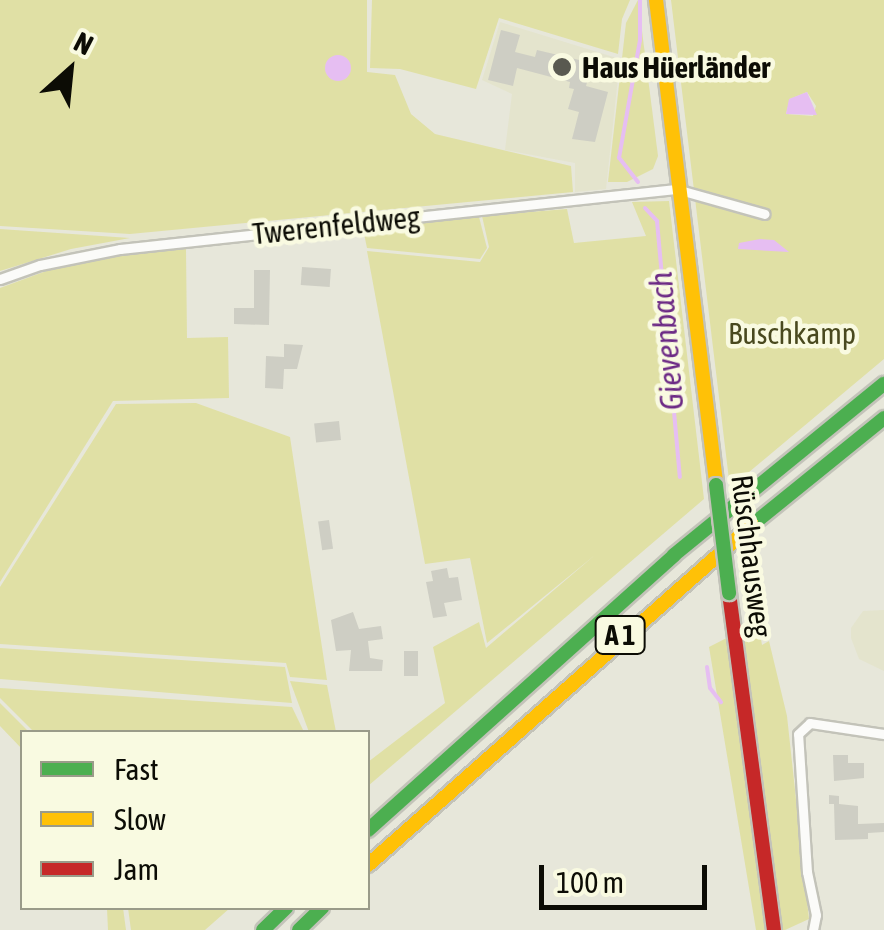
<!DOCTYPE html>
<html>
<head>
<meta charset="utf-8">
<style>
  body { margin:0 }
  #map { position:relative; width:884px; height:930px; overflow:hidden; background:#e7e7da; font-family:"Asap Condensed",sans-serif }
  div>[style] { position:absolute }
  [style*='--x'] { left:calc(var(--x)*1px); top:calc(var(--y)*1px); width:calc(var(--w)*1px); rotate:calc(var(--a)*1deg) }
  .built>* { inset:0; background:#e4e4cd }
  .green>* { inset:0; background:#e0e0a5 }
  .water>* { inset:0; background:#e6bef2 }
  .round { border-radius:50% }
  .stream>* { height:4px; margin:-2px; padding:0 2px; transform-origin:2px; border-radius:2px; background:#e6bef2 }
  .building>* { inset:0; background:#cecec4; transform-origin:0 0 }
  .roads { filter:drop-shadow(2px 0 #c3c3b9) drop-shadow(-2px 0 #c3c3b9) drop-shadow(0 2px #c3c3b9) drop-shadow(0 -2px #c3c3b9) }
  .street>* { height:9px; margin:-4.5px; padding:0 4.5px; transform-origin:4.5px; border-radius:4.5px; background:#fbfbf9 }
  .fast>* { height:14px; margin:-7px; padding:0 7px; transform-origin:7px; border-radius:7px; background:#4caf50 }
  .slow>* { height:14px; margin:-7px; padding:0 7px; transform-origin:7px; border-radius:7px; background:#ffc107 }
  .jam>* { height:14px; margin:-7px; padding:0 7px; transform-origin:7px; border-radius:7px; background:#c62828 }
  .bridges { filter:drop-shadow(2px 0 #c3c3b9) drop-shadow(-2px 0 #c3c3b9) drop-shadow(0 2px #c3c3b9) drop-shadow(0 -2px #c3c3b9) }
  .fast-bridge>* { height:14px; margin:-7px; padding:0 7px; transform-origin:7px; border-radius:7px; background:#4caf50 }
  .dots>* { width:28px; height:28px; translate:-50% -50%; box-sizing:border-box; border:5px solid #f9fae1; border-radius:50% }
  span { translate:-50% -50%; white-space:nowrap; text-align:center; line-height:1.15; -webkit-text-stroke:9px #f9fae1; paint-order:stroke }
  .shield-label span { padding:2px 8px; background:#f9fae1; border:2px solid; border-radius:8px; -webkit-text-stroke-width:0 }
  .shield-label { font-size:28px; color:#0c0c05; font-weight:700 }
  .poi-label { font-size:30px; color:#0c0c05; font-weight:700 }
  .left { translate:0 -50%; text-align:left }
  .street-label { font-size:30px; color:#0c0c05 }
  .park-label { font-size:30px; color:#49491f }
  .water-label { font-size:32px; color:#6c2985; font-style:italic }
  .legend { position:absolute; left:20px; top:730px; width:350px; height:180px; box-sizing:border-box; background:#f9fae1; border:2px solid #9a9b89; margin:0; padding:12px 18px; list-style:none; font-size:30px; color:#0c0c05 }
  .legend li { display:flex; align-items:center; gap:20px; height:50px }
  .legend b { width:50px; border:2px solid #9a9b89 }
  .north { position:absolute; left:20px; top:20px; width:100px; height:100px; -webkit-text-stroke:8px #f9fae1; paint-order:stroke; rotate:27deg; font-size:28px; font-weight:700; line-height:40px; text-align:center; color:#0c0c05 }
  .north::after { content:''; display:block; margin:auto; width:35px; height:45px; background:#0c0c05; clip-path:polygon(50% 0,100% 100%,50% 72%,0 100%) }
  .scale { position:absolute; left:539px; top:865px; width:168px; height:45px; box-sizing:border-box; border:5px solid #0c0c05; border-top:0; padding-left:12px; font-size:30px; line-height:35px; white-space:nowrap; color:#0c0c05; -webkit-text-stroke:8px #f9fae1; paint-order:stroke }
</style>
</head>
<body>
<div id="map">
  <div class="built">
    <div style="clip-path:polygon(500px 22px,620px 59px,606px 189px,575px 192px,575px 163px,505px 150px,512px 94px,482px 80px)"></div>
    <div style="clip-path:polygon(884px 610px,884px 671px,859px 659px,851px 638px,851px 628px,863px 611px)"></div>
  </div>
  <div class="green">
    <div style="clip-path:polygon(0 0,367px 0,367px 72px,395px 75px,411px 114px,435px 134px,571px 166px,573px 192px,130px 234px,0 226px)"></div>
    <div style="clip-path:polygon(372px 0,630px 0,622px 19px,618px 54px,499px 18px,476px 89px,400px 69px,370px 68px)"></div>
    <div style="clip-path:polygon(638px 0,658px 156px,653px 169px,627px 182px,608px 182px,626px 23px)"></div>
    <div style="clip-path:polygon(evenodd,671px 0,884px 0,884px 359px,730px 488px,671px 0,807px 92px,816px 106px,813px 116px,786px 114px,790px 99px,807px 92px)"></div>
    <div style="clip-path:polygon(669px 201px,704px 499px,368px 786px,368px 762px,445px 703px,433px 647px,479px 622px,486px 648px,595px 555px,487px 643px,470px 558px,425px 564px,367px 251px,480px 262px,489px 247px,482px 216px,567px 209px,574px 243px,646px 236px,632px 202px)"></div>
    <div style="clip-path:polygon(479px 217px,487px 248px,480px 259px,367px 248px,362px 224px)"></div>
    <div style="clip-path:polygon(0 229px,130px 238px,71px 249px,0 271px)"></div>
    <div style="clip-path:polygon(186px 249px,187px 338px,228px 337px,229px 398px,113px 401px,0 582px,0 288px,79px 259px)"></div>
    <div style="clip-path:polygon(196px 403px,290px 437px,327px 680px,290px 677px,286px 663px,0 644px,0 587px,116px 404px)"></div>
    <div style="clip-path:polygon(758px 622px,762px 645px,769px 641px,787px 716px,809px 919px,785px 930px,756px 930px,709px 647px)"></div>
    <div style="clip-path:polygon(0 648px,285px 667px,292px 703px,0 679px)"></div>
    <div style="clip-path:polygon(290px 681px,327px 685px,336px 732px,309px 732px)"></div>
    <div style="clip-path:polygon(0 688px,292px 707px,304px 732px,34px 732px,0 698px)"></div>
    <div style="clip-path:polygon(0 703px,29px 732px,22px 732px,22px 749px,0 726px)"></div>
    <div style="clip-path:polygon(107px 908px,123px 908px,126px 930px,108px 930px)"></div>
    <div style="clip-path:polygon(128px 908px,230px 908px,205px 930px,131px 930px)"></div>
  </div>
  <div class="water">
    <div class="round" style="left:325px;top:55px;width:26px;height:26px"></div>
    <div style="clip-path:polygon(807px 92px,817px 115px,786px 114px,789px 99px)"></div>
    <div style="clip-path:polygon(760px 239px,774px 240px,789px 252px,738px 249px,739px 243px)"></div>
  </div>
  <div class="stream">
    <div style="--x:638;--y:182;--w:31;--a:-128"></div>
    <div style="--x:619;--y:158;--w:120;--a:-79.9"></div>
    <div style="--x:640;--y:40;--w:40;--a:-90"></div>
    <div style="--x:645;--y:208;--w:18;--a:47"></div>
    <div style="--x:657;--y:221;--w:257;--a:84.9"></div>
    <div style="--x:707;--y:667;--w:21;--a:82"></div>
    <div style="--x:710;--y:688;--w:18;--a:52"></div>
  </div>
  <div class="building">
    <div style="clip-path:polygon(501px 30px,520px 35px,515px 52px,535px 57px,537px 50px,592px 63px,586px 86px,608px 92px,595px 142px,572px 139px,579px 112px,568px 109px,574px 89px,569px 88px,570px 82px,517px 68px,513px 86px,488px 80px)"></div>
    <div style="left:302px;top:267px;width:29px;height:18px;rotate:4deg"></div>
    <div style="clip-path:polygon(254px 270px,270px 270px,269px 325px,234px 324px,234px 308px,254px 308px)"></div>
    <div style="clip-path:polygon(284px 344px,303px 345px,297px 369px,284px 369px,283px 389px,265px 388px,266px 356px,284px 357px)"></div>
    <div style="left:339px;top:421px;width:19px;height:25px;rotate:84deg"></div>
    <div style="left:329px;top:520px;width:29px;height:11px;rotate:82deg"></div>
    <div style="clip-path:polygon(447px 568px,449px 578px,458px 577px,462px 600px,444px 603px,447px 616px,433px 618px,426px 582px,433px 581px,431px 571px)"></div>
    <div style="clip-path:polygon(353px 612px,359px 629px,381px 626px,383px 639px,368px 641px,370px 658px,383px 660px,382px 671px,349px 671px,351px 650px,336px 651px,331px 620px)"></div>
    <div style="left:404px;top:651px;width:14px;height:25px"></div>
    <div style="clip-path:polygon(833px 755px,848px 755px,848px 763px,864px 763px,864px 778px,834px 781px)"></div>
    <div style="clip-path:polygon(829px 795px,839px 796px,839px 804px,858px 806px,858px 824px,884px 823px,884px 832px,868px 833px,868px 839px,835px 840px,834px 804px,829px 804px)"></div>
  </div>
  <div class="roads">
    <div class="street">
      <div style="--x:0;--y:279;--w:42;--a:-19.3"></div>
      <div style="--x:40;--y:265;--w:82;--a:-11.3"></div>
      <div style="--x:120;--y:249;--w:559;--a:-6.16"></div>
      <div style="--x:676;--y:189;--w:92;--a:15.7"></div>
      <div style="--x:813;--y:930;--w:15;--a:-79"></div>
      <div style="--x:816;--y:915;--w:44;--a:-101.8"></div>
      <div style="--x:807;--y:872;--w:138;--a:-93.7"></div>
      <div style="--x:798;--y:734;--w:16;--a:-43"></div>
      <div style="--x:810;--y:723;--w:75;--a:8.5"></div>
    </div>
    <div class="fast">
      <div style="--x:752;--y:525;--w:170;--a:-39"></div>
      <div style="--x:368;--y:830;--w:411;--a:-41.9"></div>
      <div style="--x:674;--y:555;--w:271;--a:-39.2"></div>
      <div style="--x:263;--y:930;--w:32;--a:-44"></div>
      <div style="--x:299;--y:930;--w:32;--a:-44"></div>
    </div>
    <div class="slow">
      <div style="--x:656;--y:0;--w:489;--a:82.9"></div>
      <div style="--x:368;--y:865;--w:513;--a:-41.52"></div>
    </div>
    <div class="jam">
      <div style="--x:729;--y:593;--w:340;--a:82.4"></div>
    </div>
  </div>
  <div class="bridges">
    <div class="fast-bridge">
      <div style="--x:716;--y:485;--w:109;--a:83.1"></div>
    </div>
  </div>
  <div class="dots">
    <div style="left:562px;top:67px;background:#595950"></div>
  </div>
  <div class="shield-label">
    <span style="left:620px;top:635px">A 1</span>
  </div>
  <div class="poi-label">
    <span class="left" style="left:582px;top:67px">Haus Hüerländer</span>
  </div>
  <div class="street-label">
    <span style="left:336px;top:225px;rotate:-6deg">Twerenfeldweg</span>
    <span style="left:752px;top:556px;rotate:83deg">Rüschhausweg</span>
  </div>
  <div class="park-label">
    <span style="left:792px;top:333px">Buschkamp</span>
  </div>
  <div class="water-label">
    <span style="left:667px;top:341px;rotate:-95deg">Gievenbach</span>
  </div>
  <ul class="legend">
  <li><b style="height:12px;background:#4caf50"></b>Fast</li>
  <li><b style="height:12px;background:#ffc107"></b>Slow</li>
  <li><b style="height:12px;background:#c62828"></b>Jam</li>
  </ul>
  <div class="north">N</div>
  <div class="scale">100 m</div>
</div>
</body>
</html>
